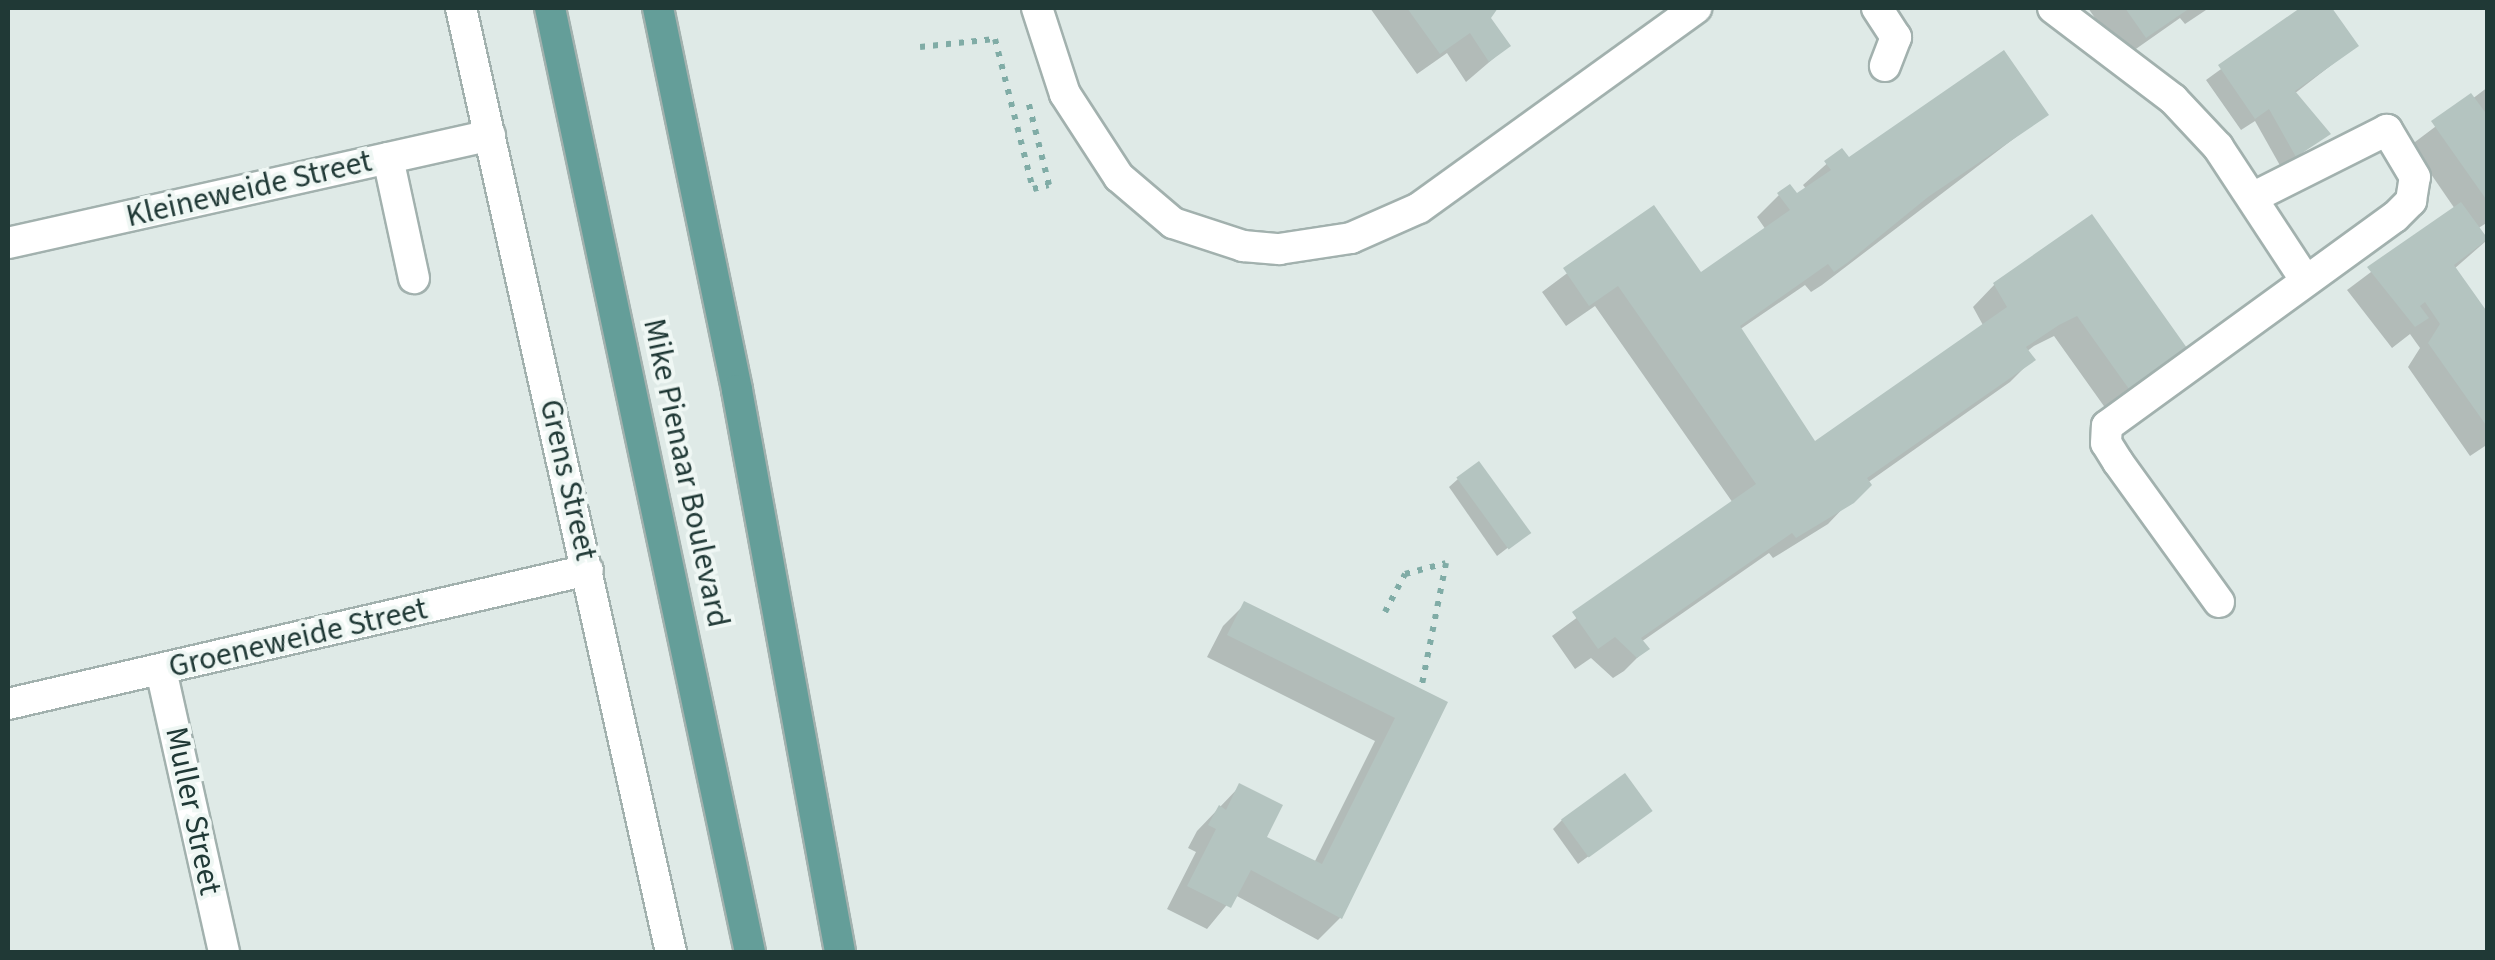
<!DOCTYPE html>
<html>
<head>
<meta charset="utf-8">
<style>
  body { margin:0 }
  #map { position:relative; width:2495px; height:960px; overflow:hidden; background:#dfeae7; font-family:"Source Sans 3",sans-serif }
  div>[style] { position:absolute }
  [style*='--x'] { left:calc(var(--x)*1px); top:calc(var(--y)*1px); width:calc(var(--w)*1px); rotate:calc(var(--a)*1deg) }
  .shadow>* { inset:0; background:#0003 }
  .building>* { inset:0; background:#b4c4c0; transform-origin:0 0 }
  .path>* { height:6px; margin-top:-3px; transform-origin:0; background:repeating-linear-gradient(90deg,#80aca6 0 5px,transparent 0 13px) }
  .roads { filter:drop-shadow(2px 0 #a2b1ae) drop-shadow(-2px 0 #a2b1ae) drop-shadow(0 2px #a2b1ae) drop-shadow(0 -2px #a2b1ae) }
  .minor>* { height:30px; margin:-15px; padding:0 15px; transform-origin:15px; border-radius:15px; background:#fff }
  .major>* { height:30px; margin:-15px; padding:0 15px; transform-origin:15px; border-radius:15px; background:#649e99 }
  span { translate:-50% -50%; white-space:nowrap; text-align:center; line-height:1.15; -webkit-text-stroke:8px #eff7f4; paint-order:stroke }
  .street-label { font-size:32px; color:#203936 }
  .frame { position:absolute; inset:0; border:10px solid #203936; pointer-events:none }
</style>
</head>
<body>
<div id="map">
  <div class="shadow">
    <div style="clip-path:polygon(1370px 8px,1495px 8px,1489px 19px,1508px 46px,1466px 82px,1447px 53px,1417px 74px)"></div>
    <div style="clip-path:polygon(2088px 8px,2209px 8px,2185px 24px,2180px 18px,2123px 58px)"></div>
    <div style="clip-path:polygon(2305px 8px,2329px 8px,2356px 46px,2294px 94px,2327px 133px,2282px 169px,2255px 121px,2241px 130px,2206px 80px)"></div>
    <div style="clip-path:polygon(2488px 87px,2488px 222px,2477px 229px,2486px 241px,2454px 269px,2488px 318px,2488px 444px,2470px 456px,2408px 367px,2420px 348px,2410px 334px,2392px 348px,2347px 290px,2455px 209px,2411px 145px)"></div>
    <div style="clip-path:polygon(2046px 114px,1822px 285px,1811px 292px,1805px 285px,1739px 330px,1815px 445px,1984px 327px,1973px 307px,1995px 284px,2184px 348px,2106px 409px,2054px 336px,2034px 346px,2026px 352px,2032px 360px,2010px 382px,1867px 483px,1828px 524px,1773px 558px,1769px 553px,1641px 642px,1646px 649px,1624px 671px,1613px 678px,1591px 658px,1575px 669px,1552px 636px,1733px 503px,1595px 306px,1566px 326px,1542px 292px,1653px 209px,1700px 275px,1766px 230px,1757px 217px,1779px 195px,1796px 197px,1807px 190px,1803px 185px,1841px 151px,1849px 161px)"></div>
    <div style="clip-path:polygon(1458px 479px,1527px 533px,1497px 556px,1449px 487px)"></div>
    <div style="clip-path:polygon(1245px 604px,1444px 704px,1340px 918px,1318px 940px,1235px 895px,1207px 929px,1167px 909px,1196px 852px,1188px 848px,1197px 831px,1240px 786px,1264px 838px,1314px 863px,1375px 741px,1207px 657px,1223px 626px)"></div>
    <div style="clip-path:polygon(1649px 811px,1578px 864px,1553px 829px,1562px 820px)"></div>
  </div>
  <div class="building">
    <div style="clip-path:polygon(1407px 8px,1498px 8px,1491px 18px,1511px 46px,1489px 62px,1470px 33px,1440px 54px)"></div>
    <div style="clip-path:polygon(2125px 8px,2190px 8px,2146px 38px)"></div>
    <div style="clip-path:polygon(2300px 8px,2332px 8px,2359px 46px,2295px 91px,2331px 134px,2296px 157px,2269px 109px,2255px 119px,2218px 65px)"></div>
    <div style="clip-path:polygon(2004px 50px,2049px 115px,1928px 197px,1847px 263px,1834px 272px,1828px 264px,1740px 326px,1815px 441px,2007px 307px,1993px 283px,2092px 214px,2187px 348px,2129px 389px,2077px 316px,2059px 325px,2026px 347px,2036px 360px,1867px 478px,1872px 485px,1854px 503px,1796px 538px,1792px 533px,1641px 638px,1650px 649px,1637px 658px,1615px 637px,1598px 649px,1572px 612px,1756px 484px,1618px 286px,1589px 306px,1563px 268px,1654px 205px,1701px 272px,1790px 210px,1777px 193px,1790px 184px,1797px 193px,1831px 170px,1824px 161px,1842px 148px,1849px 157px)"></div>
    <div style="clip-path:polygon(2471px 93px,2488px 116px,2488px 202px,2431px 121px)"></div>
    <div style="clip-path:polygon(2461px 202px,2488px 239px,2454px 265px,2488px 313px,2488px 428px,2428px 343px,2440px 324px,2425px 302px,2420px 306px,2429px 318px,2415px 327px,2367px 267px)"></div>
    <div style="left:1479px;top:461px;width:89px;height:28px;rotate:54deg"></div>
    <div style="clip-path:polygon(1244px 601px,1448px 702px,1342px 919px,1251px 870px,1231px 908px,1187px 886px,1216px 829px,1208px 825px,1219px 805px,1226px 810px,1239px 783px,1283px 805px,1267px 837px,1322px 864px,1395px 718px,1227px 635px)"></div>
    <div style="left:1625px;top:773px;width:47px;height:79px;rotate:54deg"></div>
  </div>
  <div class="path">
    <div style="--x:920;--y:47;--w:75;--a:-6.1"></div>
    <div style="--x:995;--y:39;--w:155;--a:75.8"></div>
    <div style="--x:1033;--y:189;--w:16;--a:-14"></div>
    <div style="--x:1049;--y:185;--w:87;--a:-104"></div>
    <div style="--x:1385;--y:612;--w:43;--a:-62.2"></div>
    <div style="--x:1405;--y:574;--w:42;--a:-15"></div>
    <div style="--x:1446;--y:563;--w:128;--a:101.2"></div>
  </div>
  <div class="roads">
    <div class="minor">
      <div style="--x:461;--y:8;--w:967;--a:77.46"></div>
      <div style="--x:1037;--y:8;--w:90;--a:72"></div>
      <div style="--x:1065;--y:94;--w:99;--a:57"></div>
      <div style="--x:1119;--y:177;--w:71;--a:40.4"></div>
      <div style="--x:1173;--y:223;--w:74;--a:18.2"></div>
      <div style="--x:1243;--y:246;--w:36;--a:5"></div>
      <div style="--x:1279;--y:249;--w:73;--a:-8.7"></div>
      <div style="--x:1351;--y:238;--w:74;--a:-23.8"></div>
      <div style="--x:1419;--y:208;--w:342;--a:-35.8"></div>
      <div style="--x:1877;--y:8;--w:35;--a:57"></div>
      <div style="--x:1896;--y:37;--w:31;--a:111"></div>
      <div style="--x:2053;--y:8;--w:151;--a:37.2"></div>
      <div style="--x:2173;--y:99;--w:66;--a:46.8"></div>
      <div style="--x:2218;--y:147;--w:160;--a:56.7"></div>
      <div style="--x:388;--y:158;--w:123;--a:77.8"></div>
      <div style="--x:8;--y:243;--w:494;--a:-12.6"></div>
      <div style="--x:2219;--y:602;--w:173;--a:-125.8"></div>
      <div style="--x:2118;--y:462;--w:22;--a:-122"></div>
      <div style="--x:2106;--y:443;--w:17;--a:-87"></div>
      <div style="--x:2107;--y:426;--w:356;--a:-36"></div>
      <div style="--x:2395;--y:217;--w:23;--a:-45"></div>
      <div style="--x:2411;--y:201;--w:24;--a:-81"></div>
      <div style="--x:2415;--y:177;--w:55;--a:-120.8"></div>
      <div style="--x:2387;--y:130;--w:151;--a:153.3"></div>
      <div style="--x:161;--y:670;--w:289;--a:77.4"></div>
      <div style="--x:8;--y:704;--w:595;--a:-13.01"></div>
    </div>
    <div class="major">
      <div style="--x:550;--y:8;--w:965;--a:78.04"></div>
      <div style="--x:658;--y:8;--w:390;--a:78.3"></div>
      <div style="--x:737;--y:390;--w:571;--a:79.61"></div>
    </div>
  </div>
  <div class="street-label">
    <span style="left:249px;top:189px;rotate:-13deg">Kleineweide Street</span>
    <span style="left:686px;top:473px;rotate:78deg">Mike Pienaar Boulevard</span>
    <span style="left:568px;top:480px;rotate:77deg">Grens Street</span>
    <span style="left:298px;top:638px;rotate:-13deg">Groeneweide Street</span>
    <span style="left:193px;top:811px;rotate:78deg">Muller Street</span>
  </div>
  <div class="frame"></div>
</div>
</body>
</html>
